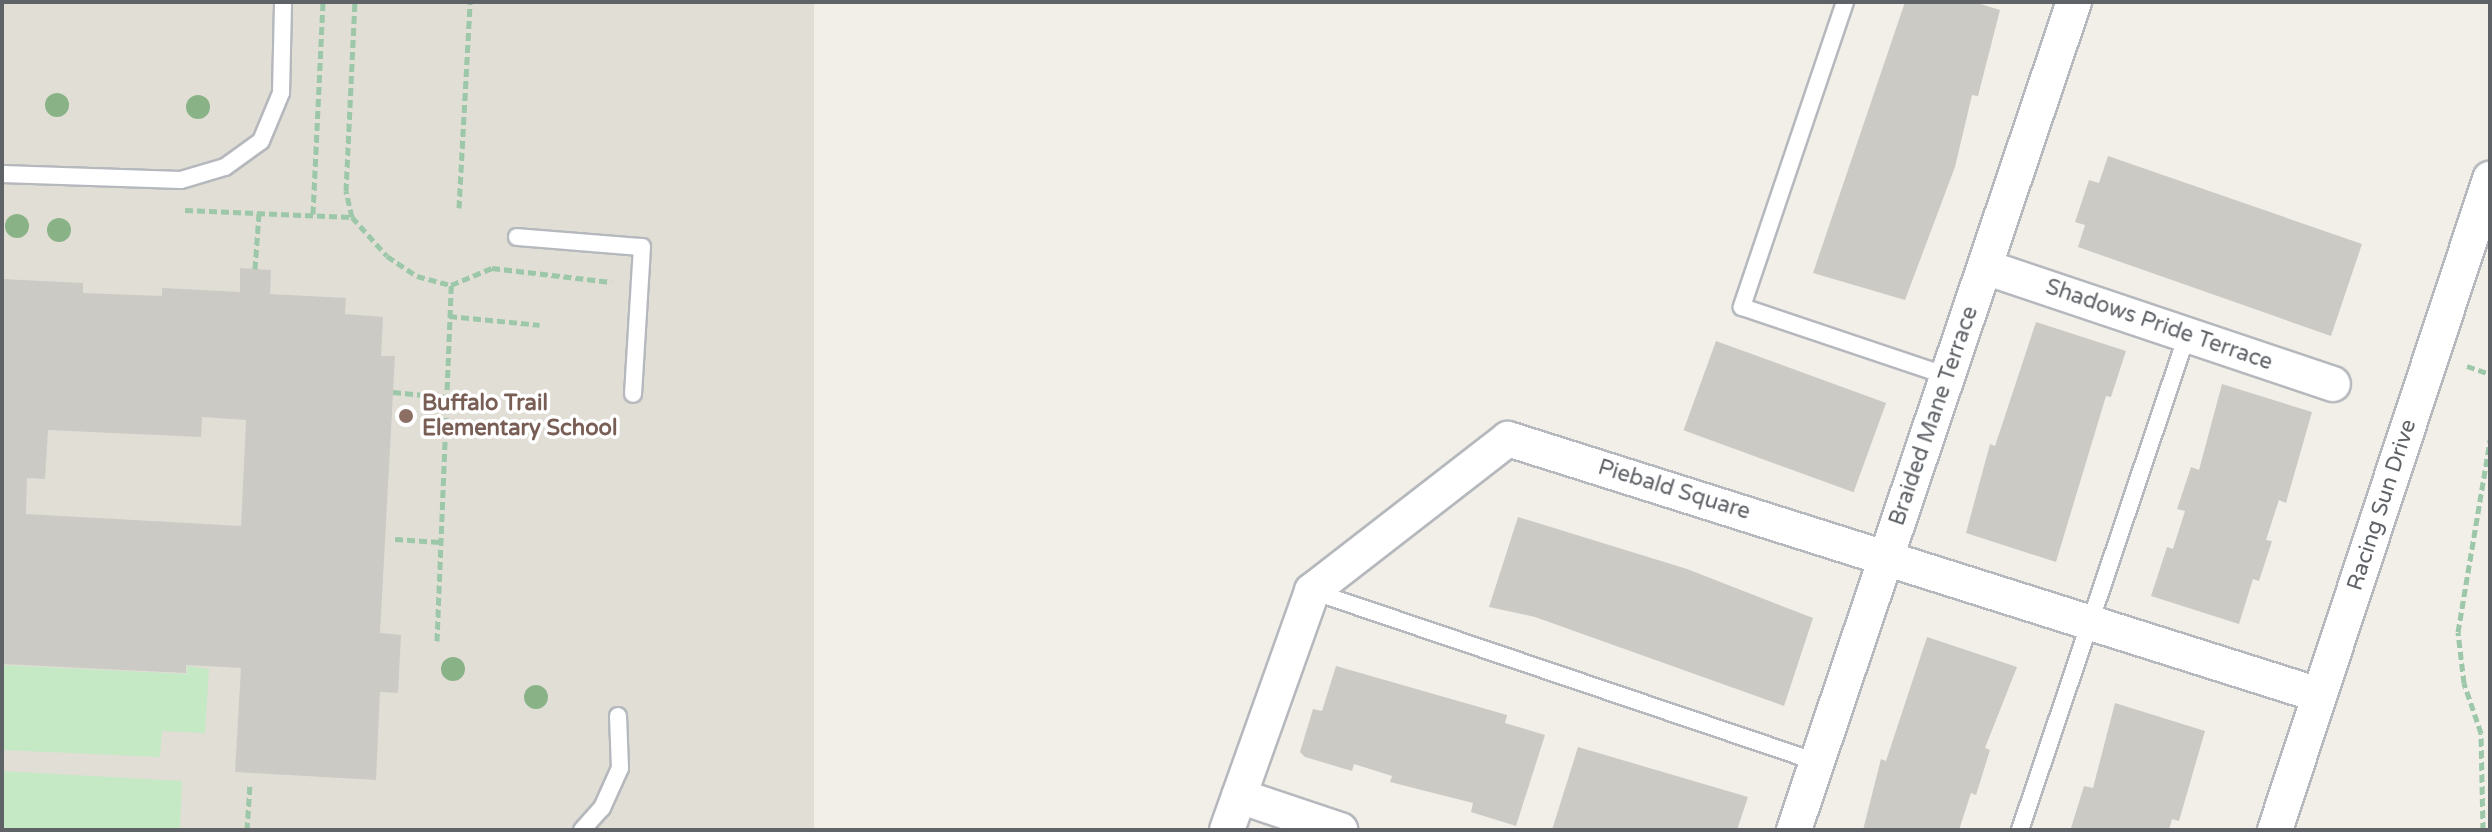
<!DOCTYPE html>
<html>
<head>
<meta charset="utf-8">
<style>
  body { margin:0 }
  #map { position:relative; width:2492px; height:832px; overflow:hidden; background:#f1efe8; font-family:"Varela Round",sans-serif }
  div>[style] { position:absolute }
  [style*='--x'] { left:calc(var(--x)*1px); top:calc(var(--y)*1px); width:calc(var(--w)*1px); rotate:calc(var(--a)*1deg) }
  .education>* { inset:0; background:#e1ded6; transform-origin:0 0 }
  .green>* { inset:0; background:#c5e8c5 }
  .building>* { inset:0; background:#cccac5; transform-origin:0 0 }
  .path>* { height:5px; margin-top:-2.5px; transform-origin:0; background:repeating-linear-gradient(90deg,#9cc7a9 0 8px,transparent 0 12px) }
  .roads { filter:drop-shadow(2px 0 #b5b8bc) drop-shadow(-2px 0 #b5b8bc) drop-shadow(0 2px #b5b8bc) drop-shadow(0 -2px #b5b8bc) }
  .service>* { height:16px; margin:-8px; padding:0 8px; transform-origin:8px; border-radius:8px; background:#fff }
  .minor>* { height:34px; margin:-17px; padding:0 17px; transform-origin:17px; border-radius:17px; background:#fff }
  .trees>* { width:24px; height:24px; margin:-12px; border-radius:50%; background:#89b387 }
  .dots>* { width:22px; height:22px; translate:-50% -50%; box-sizing:border-box; border:4px solid #fff; border-radius:50% }
  span { translate:-50% -50%; white-space:nowrap; text-align:center; line-height:1.15; -webkit-text-stroke:7px #fff; paint-order:stroke }
  .street-label { font-size:22px; color:#5f6368 }
  .education-label { font-size:22px; color:#785e54; font-weight:700 }
  .left { translate:0 -50%; text-align:left }
  .frame { position:absolute; inset:0; border:4px solid #5f6368; pointer-events:none }
</style>
</head>
<body>
<div id="map">
  <div class="education">
    <div style="left:2px;top:2px;width:812px;height:828px"></div>
  </div>
  <div class="green">
    <div style="clip-path:polygon(2px 665px,187px 674px,187px 666px,209px 669px,205px 733px,162px 731px,160px 757px,2px 750px)"></div>
    <div style="clip-path:polygon(2px 771px,182px 781px,180px 830px,2px 830px)"></div>
  </div>
  <div class="building">
    <div style="clip-path:polygon(1905px 2px,1974px 2px,2000px 10px,1978px 96px,1972px 95px,1955px 167px,1905px 300px,1813px 273px)"></div>
    <div style="clip-path:polygon(2108px 156px,2362px 244px,2331px 336px,2078px 247px,2085px 225px,2075px 222px,2089px 180px,2099px 183px)"></div>
    <div style="clip-path:polygon(evenodd,240px 268px,271px 270px,270px 294px,346px 298px,345px 314px,383px 317px,381px 356px,395px 356px,380px 633px,401px 635px,398px 693px,380px 692px,376px 780px,235px 772px,241px 668px,186px 665px,186px 673px,2px 664px,2px 279px,83px 283px,83px 293px,162px 296px,162px 288px,240px 292px,240px 268px,202px 417px,246px 420px,241px 526px,26px 514px,27px 478px,45px 479px,48px 430px,201px 437px,202px 417px)"></div>
    <div style="clip-path:polygon(2036px 322px,2126px 351px,2111px 397px,2106px 396px,2056px 562px,1966px 533px,1990px 444px,1995px 446px)"></div>
    <div style="left:1716px;top:341px;width:181px;height:95px;rotate:20deg"></div>
    <div style="clip-path:polygon(2222px 384px,2312px 412px,2286px 503px,2279px 500px,2266px 540px,2272px 541px,2259px 581px,2253px 579px,2239px 624px,2151px 596px,2167px 547px,2173px 549px,2185px 511px,2177px 509px,2191px 467px,2199px 470px)"></div>
    <div style="clip-path:polygon(1518px 517px,1687px 569px,1813px 618px,1784px 706px,1535px 617px,1489px 607px)"></div>
    <div style="clip-path:polygon(1927px 637px,2017px 667px,1985px 748px,1990px 750px,1976px 795px,1971px 793px,1959px 830px,1863px 830px,1881px 759px,1886px 761px)"></div>
    <div style="clip-path:polygon(1336px 666px,1507px 715px,1505px 723px,1545px 735px,1516px 826px,1471px 812px,1473px 803px,1390px 782px,1392px 776px,1354px 764px,1352px 771px,1305px 757px,1300px 752px,1313px 709px,1322px 711px)"></div>
    <div style="clip-path:polygon(2115px 703px,2205px 731px,2179px 821px,2172px 819px,2169px 830px,2071px 828px,2084px 786px,2093px 788px)"></div>
    <div style="clip-path:polygon(1578px 747px,1748px 797px,1737px 830px,1552px 830px)"></div>
  </div>
  <div class="path">
    <div style="--x:459;--y:208;--w:206;--a:-86.9"></div>
    <div style="--x:185;--y:210;--w:167;--a:2.4"></div>
    <div style="--x:352;--y:217;--w:52;--a:48.1"></div>
    <div style="--x:387;--y:256;--w:36;--a:34"></div>
    <div style="--x:417;--y:276;--w:35;--a:15"></div>
    <div style="--x:451;--y:285;--w:44;--a:-22.5"></div>
    <div style="--x:492;--y:268;--w:120;--a:6.7"></div>
    <div style="--x:313;--y:214;--w:212;--a:-87.3"></div>
    <div style="--x:352;--y:217;--w:27;--a:-103"></div>
    <div style="--x:346;--y:191;--w:189;--a:-87.3"></div>
    <div style="--x:255;--y:269;--w:56;--a:-85.9"></div>
    <div style="--x:449;--y:316;--w:91;--a:5.6"></div>
    <div style="--x:2467;--y:366;--w:24;--a:19"></div>
    <div style="--x:393;--y:392;--w:51;--a:5.6"></div>
    <div style="--x:395;--y:539;--w:45;--a:3.8"></div>
    <div style="--x:437;--y:641;--w:356;--a:-87.7"></div>
    <div style="--x:247;--y:830;--w:47;--a:-86.3"></div>
    <div style="--x:2483;--y:830;--w:97;--a:-91.2"></div>
    <div style="--x:2481;--y:733;--w:53;--a:-108.8"></div>
    <div style="--x:2464;--y:683;--w:51;--a:-96.7"></div>
    <div style="--x:2458;--y:632;--w:195;--a:-80.5"></div>
  </div>
  <div class="roads">
    <div class="service">
      <div style="--x:1845;--y:2;--w:322;--a:108.7"></div>
      <div style="--x:1742;--y:307;--w:216;--a:18.6"></div>
      <div style="--x:2;--y:174;--w:179;--a:1.9"></div>
      <div style="--x:181;--y:180;--w:46;--a:-16.5"></div>
      <div style="--x:225;--y:167;--w:44;--a:-35.8"></div>
      <div style="--x:261;--y:141;--w:52;--a:-67.4"></div>
      <div style="--x:281;--y:93;--w:91;--a:-88.7"></div>
      <div style="--x:517;--y:237;--w:125;--a:4.6"></div>
      <div style="--x:642;--y:247;--w:147;--a:93.5"></div>
      <div style="--x:1312;--y:591;--w:533;--a:18.71"></div>
      <div style="--x:582;--y:830;--w:30;--a:-48"></div>
      <div style="--x:602;--y:808;--w:44;--a:-65.8"></div>
      <div style="--x:620;--y:768;--w:52;--a:-92.2"></div>
      <div style="--x:2020;--y:830;--w:522;--a:-71.36"></div>
    </div>
    <div class="minor">
      <div style="--x:1985;--y:267;--w:367;--a:18.6"></div>
      <div style="--x:1239;--y:796;--w:107;--a:18.6"></div>
      <div style="--x:1227;--y:830;--w:254;--a:-70.4"></div>
      <div style="--x:1312;--y:591;--w:248;--a:-37.8"></div>
      <div style="--x:1508;--y:439;--w:850;--a:17.52"></div>
      <div style="--x:1794;--y:830;--w:874;--a:-71.32"></div>
      <div style="--x:2275;--y:830;--w:686;--a:-71.72"></div>
    </div>
  </div>
  <div class="trees">
    <div style="left:57px;top:105px"></div>
    <div style="left:198px;top:107px"></div>
    <div style="left:17px;top:226px"></div>
    <div style="left:59px;top:230px"></div>
    <div style="left:453px;top:669px"></div>
    <div style="left:536px;top:697px"></div>
  </div>
  <div class="dots">
    <div style="left:406px;top:416px;background:#8d6e63"></div>
  </div>
  <div class="street-label">
    <span style="left:2159px;top:325px;rotate:19deg">Shadows Pride Terrace</span>
    <span style="left:1934px;top:416px;rotate:-71deg">Braided Mane Terrace</span>
    <span style="left:1674px;top:490px;rotate:17deg">Piebald Square</span>
    <span style="left:2382px;top:505px;rotate:-72deg">Racing Sun Drive</span>
  </div>
  <div class="education-label">
    <span class="left" style="left:422px;top:416px">Buffalo Trail<br>Elementary School</span>
  </div>
  <div class="frame"></div>
</div>
</body>
</html>
